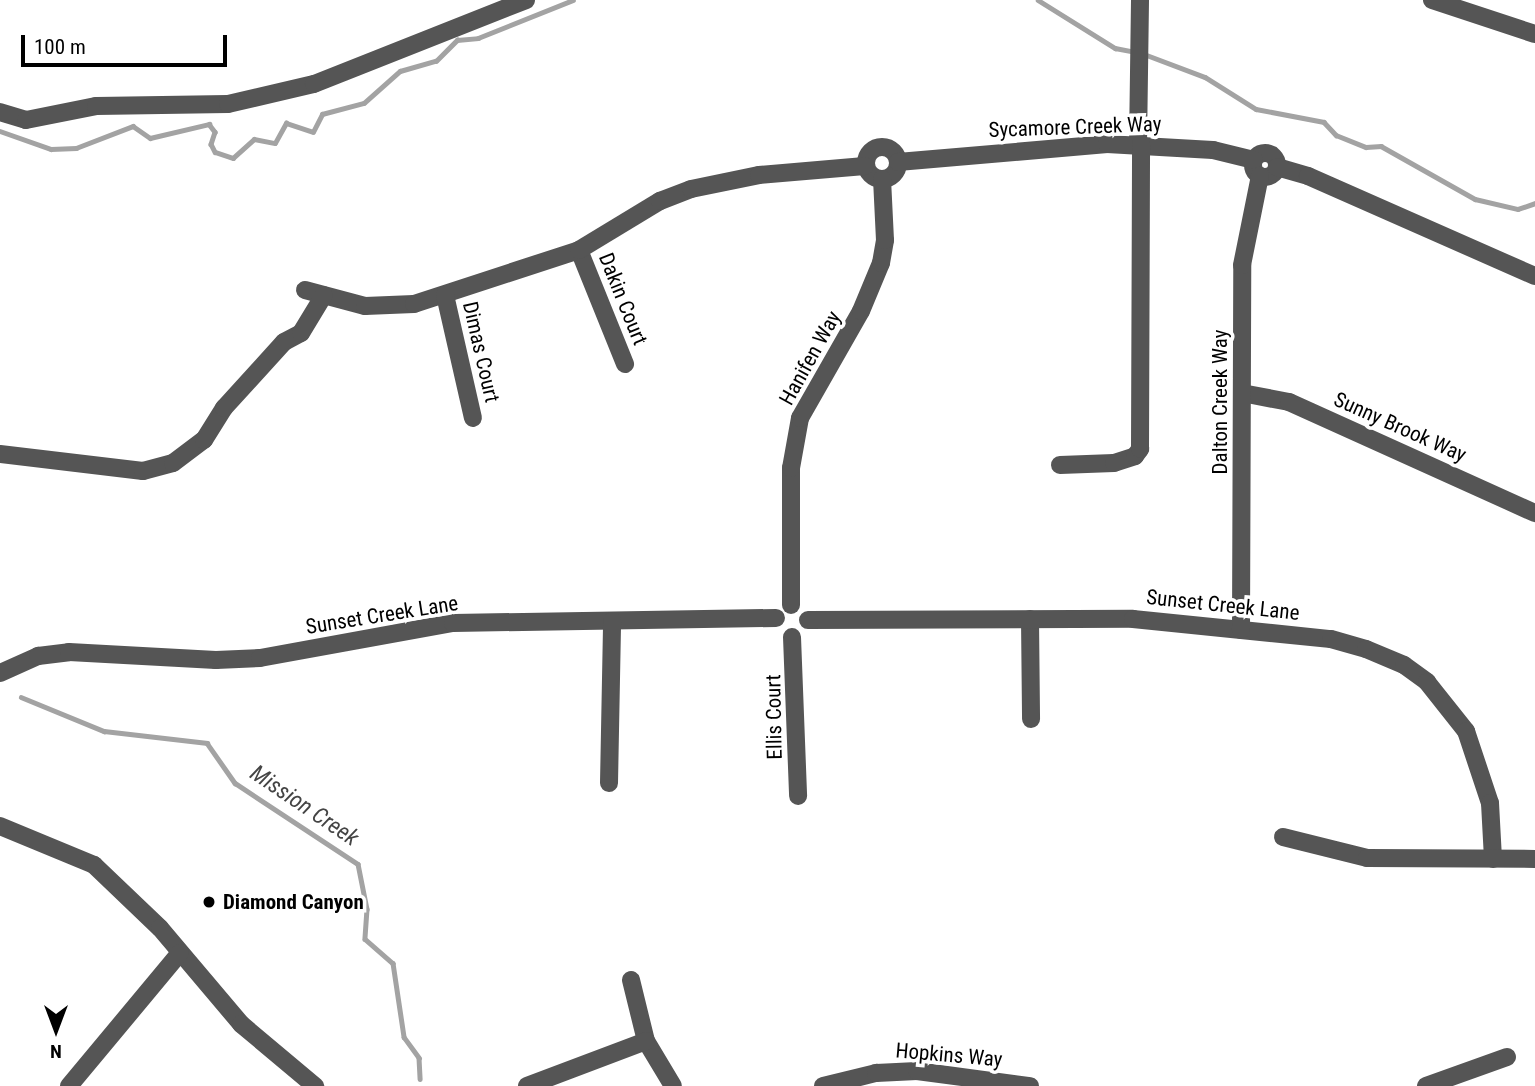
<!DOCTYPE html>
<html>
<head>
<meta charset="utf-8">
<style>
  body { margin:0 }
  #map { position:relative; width:1535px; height:1086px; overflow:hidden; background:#fff; font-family:"Roboto Condensed",sans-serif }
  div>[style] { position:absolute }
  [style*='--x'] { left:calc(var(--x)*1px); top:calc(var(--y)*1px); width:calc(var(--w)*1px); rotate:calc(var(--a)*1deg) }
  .stream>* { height:4.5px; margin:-2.25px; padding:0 2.25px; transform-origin:2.25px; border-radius:2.25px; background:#a3a3a3 }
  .minor>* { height:18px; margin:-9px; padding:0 9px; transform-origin:9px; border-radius:9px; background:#555 }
  .minor>.ring { margin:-9px; padding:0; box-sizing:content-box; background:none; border:18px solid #555; border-radius:50% }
  .dots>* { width:19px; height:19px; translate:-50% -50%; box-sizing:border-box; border:4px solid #fff; border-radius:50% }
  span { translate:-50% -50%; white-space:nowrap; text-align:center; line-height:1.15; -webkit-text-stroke:7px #fff; paint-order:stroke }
  .street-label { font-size:21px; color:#000 }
  .poi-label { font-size:21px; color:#000; font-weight:700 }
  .left { translate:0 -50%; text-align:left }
  .water-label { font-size:23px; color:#444; font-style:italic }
  .north { position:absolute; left:21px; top:995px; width:70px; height:70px; -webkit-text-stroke:5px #fff; paint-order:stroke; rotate:180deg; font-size:19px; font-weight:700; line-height:28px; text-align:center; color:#000 }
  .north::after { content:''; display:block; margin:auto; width:24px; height:32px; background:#000; clip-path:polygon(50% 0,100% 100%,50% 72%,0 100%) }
  .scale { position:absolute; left:21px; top:35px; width:206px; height:32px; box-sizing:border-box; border:4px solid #000; border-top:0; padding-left:9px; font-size:21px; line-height:24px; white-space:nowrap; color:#000; -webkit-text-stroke:5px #fff; paint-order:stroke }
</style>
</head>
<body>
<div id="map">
  <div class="stream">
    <div style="--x:1038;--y:0;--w:91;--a:31.9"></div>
    <div style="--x:1115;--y:48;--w:20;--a:11"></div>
    <div style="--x:1144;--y:54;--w:65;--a:20.7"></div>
    <div style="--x:1205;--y:77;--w:60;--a:32.1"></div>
    <div style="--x:1256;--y:109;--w:69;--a:10.8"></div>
    <div style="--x:1324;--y:122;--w:18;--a:47"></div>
    <div style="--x:1336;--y:135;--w:32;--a:22"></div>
    <div style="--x:1366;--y:147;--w:15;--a:-4"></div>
    <div style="--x:1381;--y:146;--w:108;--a:29.4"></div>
    <div style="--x:1475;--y:199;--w:44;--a:13.1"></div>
    <div style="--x:1518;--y:209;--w:18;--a:-19"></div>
    <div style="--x:0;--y:131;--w:54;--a:19.4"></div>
    <div style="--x:51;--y:149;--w:25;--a:-2"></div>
    <div style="--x:76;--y:148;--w:61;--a:-21.1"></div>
    <div style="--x:133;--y:126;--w:21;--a:35"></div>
    <div style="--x:150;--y:138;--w:61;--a:-13.3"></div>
    <div style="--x:209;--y:124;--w:10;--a:53"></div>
    <div style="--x:215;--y:132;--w:13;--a:108"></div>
    <div style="--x:211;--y:144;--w:9;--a:63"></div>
    <div style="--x:215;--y:152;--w:19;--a:18"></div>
    <div style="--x:233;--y:158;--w:28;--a:-42"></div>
    <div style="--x:254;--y:139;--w:21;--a:11"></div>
    <div style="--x:275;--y:143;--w:23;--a:-61"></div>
    <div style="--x:286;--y:123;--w:28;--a:18"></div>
    <div style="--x:313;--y:132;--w:20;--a:-63"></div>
    <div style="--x:322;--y:114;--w:43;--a:-14.7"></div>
    <div style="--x:364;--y:103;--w:48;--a:-41.6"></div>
    <div style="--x:400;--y:71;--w:37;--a:-16"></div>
    <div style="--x:436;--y:61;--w:30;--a:-45"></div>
    <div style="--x:457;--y:40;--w:21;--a:-5"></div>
    <div style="--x:478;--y:38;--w:102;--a:-21.8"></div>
    <div style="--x:21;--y:697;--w:90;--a:22.3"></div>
    <div style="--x:104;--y:731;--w:104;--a:6.6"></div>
    <div style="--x:207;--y:743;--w:49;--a:55"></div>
    <div style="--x:235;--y:783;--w:147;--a:33.4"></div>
    <div style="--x:358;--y:864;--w:46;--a:78.7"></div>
    <div style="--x:367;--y:909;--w:30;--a:94"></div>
    <div style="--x:365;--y:939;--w:37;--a:41"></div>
    <div style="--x:393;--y:963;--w:75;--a:81.5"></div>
    <div style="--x:404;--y:1037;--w:26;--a:54"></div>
    <div style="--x:419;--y:1058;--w:21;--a:87"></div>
  </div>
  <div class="minor">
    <div style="--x:1432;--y:0;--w:108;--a:18.3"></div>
    <div style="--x:0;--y:112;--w:27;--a:17"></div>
    <div style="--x:26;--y:120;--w:71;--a:-11.3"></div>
    <div style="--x:96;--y:106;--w:132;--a:-0.9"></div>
    <div style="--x:228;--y:104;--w:88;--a:-13.1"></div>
    <div style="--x:314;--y:84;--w:228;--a:-21.6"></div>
    <div style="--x:1138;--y:144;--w:144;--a:-89.2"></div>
    <div class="ring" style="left:866px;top:147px;width:14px;height:14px"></div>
    <div class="ring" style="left:1253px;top:153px;width:6px;height:6px"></div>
    <div style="--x:898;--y:162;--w:210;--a:-4.9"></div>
    <div style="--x:1107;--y:144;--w:106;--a:3.2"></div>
    <div style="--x:1213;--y:150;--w:42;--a:13.7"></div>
    <div style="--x:1277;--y:167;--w:32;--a:16"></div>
    <div style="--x:1308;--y:176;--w:248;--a:23.8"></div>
    <div style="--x:579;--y:250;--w:123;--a:68"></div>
    <div style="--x:305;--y:290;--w:62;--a:14.9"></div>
    <div style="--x:365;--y:306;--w:49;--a:-2.3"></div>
    <div style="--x:414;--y:304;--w:174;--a:-18.1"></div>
    <div style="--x:579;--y:250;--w:95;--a:-31.2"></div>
    <div style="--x:660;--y:201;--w:33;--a:-21"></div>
    <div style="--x:691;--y:189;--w:69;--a:-11.6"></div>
    <div style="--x:759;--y:175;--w:106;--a:-4.9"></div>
    <div style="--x:445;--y:295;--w:126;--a:77.2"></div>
    <div style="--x:1242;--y:393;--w:48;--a:10.8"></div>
    <div style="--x:1289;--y:402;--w:270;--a:24.3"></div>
    <div style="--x:0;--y:454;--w:144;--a:6.8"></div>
    <div style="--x:143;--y:471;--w:31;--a:-15"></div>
    <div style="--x:173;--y:463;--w:39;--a:-37"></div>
    <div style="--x:204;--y:440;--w:38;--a:-58"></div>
    <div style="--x:224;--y:408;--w:89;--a:-47.7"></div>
    <div style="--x:284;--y:342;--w:19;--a:-28"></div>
    <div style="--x:301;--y:333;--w:44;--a:-58.8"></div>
    <div style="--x:1060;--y:465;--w:54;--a:-2.1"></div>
    <div style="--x:1114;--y:463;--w:22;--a:-18"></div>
    <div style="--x:1135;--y:456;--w:9;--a:-54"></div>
    <div style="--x:1140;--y:449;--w:305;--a:-89.8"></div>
    <div style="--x:791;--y:605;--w:137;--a:-90"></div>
    <div style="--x:791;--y:468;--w:51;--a:-79.8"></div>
    <div style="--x:800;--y:418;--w:123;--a:-60.3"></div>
    <div style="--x:861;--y:311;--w:52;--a:-67.4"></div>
    <div style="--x:881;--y:263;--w:23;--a:-80"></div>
    <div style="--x:885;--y:240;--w:61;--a:-92.8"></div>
    <div style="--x:1030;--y:619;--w:100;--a:89.4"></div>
    <div style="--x:808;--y:620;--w:325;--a:-0.2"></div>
    <div style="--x:1133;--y:619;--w:199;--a:5.8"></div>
    <div style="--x:1331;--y:639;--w:36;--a:16"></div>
    <div style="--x:1366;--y:649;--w:41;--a:22.8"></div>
    <div style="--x:1404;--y:665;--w:29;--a:36"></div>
    <div style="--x:1427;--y:682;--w:63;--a:51.5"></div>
    <div style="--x:1466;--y:731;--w:76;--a:71.6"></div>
    <div style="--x:1490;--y:803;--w:56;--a:86.9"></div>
    <div style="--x:1241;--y:630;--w:365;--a:-89.8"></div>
    <div style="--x:1242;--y:265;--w:91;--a:-78.6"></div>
    <div style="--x:792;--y:637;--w:159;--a:87.8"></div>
    <div style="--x:0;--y:673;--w:42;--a:-24.1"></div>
    <div style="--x:38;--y:656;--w:31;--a:-7"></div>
    <div style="--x:69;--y:652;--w:147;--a:3.1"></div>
    <div style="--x:216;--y:660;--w:44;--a:-2.6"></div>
    <div style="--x:260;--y:658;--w:196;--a:-10.3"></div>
    <div style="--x:453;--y:623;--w:323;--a:-0.9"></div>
    <div style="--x:609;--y:783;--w:162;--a:-88.9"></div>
    <div style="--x:0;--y:826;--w:102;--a:22.5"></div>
    <div style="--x:94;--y:865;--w:91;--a:43.7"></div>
    <div style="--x:160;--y:928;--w:126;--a:49.8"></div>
    <div style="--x:241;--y:1024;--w:97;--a:40"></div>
    <div style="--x:1283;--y:837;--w:87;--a:14"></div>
    <div style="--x:1367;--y:858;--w:168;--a:0.3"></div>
    <div style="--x:631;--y:980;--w:63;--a:76.2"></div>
    <div style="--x:646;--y:1041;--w:52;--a:59"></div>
    <div style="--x:69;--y:1086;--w:173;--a:-50.2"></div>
    <div style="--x:527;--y:1086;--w:127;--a:-20.7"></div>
    <div style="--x:823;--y:1086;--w:55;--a:-13.8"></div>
    <div style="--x:876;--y:1073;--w:41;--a:-2.8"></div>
    <div style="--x:917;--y:1071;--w:114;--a:7.6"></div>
    <div style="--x:1426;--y:1086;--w:86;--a:-19.7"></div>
  </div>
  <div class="dots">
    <div style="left:209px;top:902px;background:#000"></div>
  </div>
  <div class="street-label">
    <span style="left:1075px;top:127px;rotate:-2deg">Sycamore Creek Way</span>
    <span style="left:623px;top:299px;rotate:68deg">Dakin Court</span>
    <span style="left:481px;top:352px;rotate:77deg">Dimas Court</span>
    <span style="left:810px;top:358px;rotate:-61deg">Hanifen Way</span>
    <span style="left:1220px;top:402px;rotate:-90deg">Dalton Creek Way</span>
    <span style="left:1400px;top:427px;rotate:24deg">Sunny Brook Way</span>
    <span style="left:1223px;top:605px;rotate:6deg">Sunset Creek Lane</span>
    <span style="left:382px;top:615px;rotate:-9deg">Sunset Creek Lane</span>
    <span style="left:774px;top:717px;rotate:-91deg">Ellis Court</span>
    <span style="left:949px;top:1055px;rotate:5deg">Hopkins Way</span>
  </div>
  <div class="poi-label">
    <span class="left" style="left:223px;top:902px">Diamond Canyon</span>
  </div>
  <div class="water-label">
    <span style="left:304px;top:806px;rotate:34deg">Mission Creek</span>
  </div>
  <div class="north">N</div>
  <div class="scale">100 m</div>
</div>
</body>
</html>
